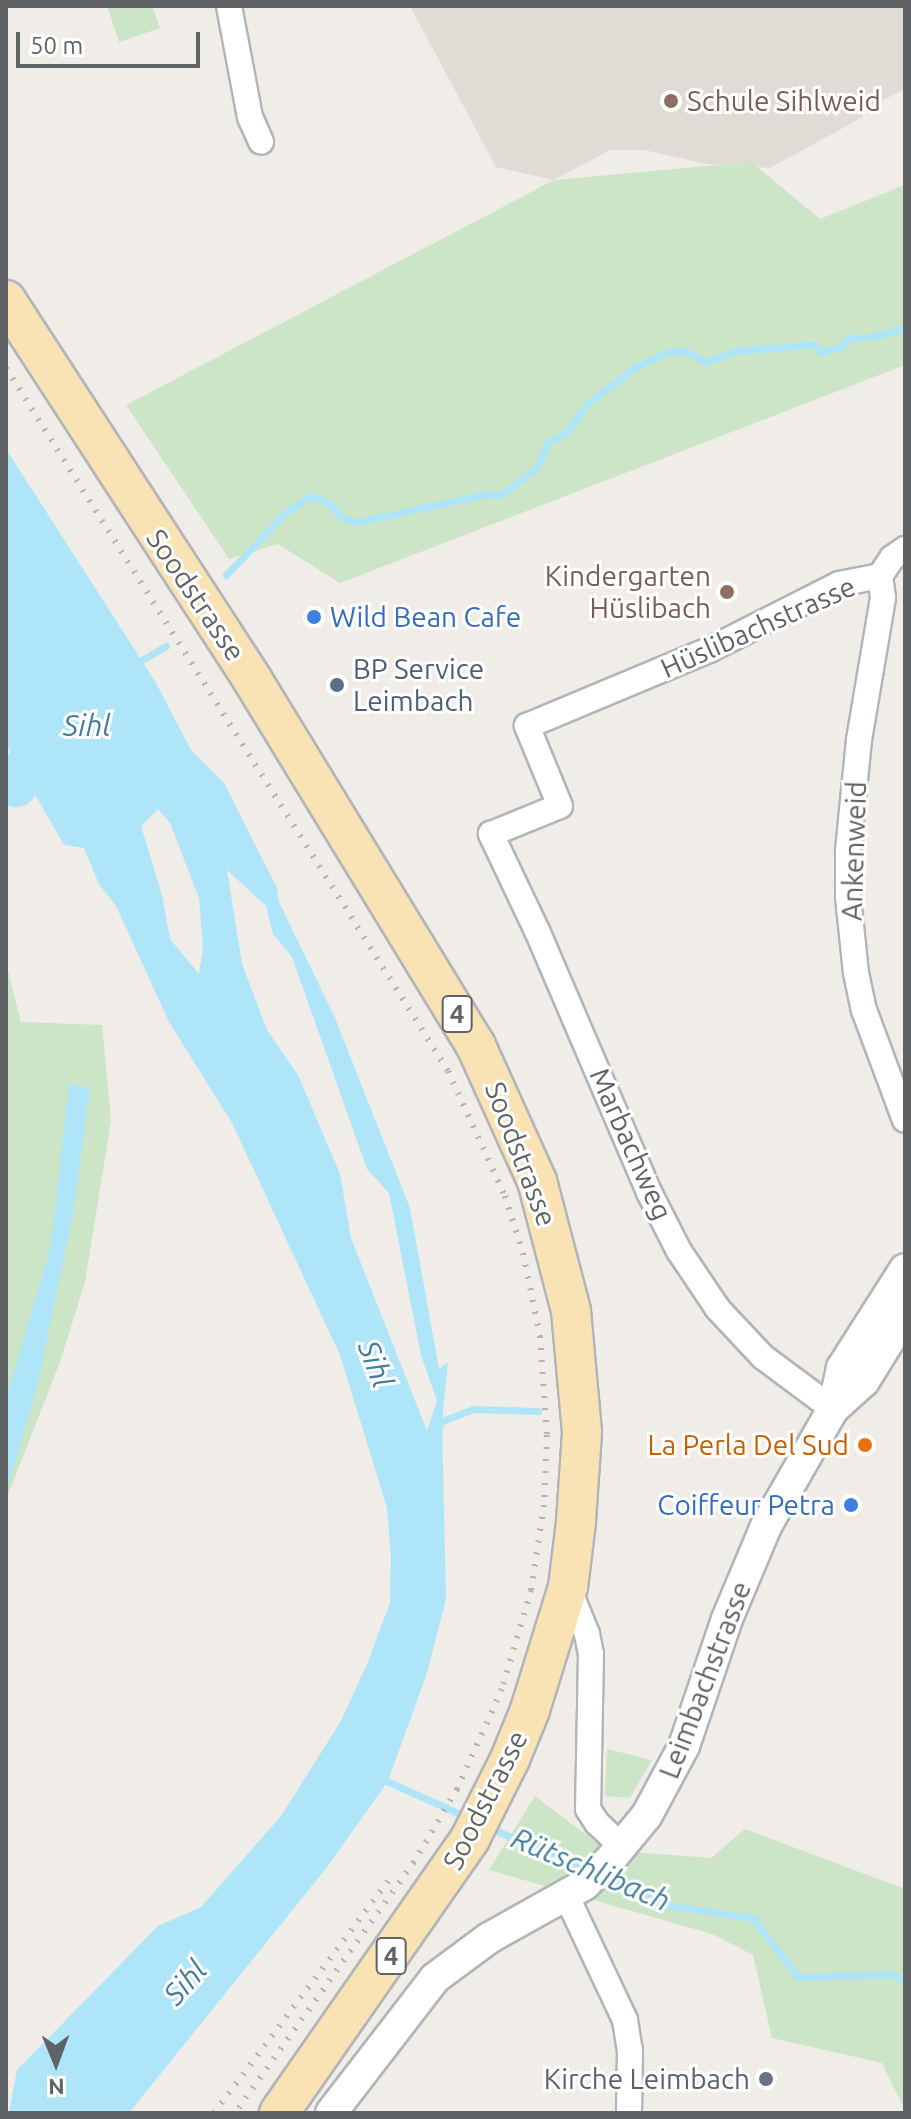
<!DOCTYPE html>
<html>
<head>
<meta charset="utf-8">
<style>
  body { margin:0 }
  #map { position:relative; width:911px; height:2119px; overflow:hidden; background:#f0ece7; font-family:Ubuntu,sans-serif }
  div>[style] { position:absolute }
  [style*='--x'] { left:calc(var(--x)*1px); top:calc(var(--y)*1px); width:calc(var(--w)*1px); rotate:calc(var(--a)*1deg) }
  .education>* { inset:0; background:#dfdcd6 }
  .green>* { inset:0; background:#cbe5c6 }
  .water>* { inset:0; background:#aee5f9 }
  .stream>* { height:7px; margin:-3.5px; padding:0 3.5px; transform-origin:3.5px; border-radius:3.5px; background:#aee5f9 }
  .river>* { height:44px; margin:-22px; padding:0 22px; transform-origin:22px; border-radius:22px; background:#aee5f9 }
  .roads { filter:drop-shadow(2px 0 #b2b5b8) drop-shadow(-2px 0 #b2b5b8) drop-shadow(0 2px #b2b5b8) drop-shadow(0 -2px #b2b5b8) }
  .minor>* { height:24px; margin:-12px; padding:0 12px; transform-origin:12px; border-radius:12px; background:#fff }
  .tertiary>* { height:30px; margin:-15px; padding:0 15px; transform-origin:15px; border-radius:15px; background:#fff }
  .primary>* { height:38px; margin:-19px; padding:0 19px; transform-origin:19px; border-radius:19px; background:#f9e2b3 }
  .rail>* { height:6px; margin-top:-3px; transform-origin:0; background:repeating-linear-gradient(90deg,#b3b4b4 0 2px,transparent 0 12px) }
  .dots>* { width:22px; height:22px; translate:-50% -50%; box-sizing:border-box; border:4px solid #fff; border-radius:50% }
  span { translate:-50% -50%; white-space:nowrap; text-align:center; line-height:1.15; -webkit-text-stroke:6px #fff; paint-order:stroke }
  .shield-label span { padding:2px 6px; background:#fff; border:2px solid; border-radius:6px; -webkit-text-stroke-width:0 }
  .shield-label { font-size:26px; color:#5f6366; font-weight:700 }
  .education-label { font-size:28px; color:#785e54 }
  .left { translate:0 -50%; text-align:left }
  .right { translate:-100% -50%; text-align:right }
  .street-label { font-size:28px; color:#5f6366 }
  .shop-label { font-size:28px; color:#366cbe }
  .service-label { font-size:28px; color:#4e5e75 }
  .food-label { font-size:28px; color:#c56008 }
  .worship-label { font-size:28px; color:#5b616d }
  .water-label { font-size:30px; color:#447c9a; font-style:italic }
  .frame { position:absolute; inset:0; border:8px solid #5f6366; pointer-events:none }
  .north { position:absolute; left:16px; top:2023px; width:80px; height:80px; -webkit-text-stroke:6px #fff; paint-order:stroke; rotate:179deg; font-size:22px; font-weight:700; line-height:32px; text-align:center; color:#5f6366 }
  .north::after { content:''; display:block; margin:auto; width:28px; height:36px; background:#5f6366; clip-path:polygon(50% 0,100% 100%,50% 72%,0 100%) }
  .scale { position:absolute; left:16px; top:32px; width:184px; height:36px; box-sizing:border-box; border:4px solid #5f6366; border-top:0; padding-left:10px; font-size:24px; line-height:28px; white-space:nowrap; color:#5f6366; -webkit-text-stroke:6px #fff; paint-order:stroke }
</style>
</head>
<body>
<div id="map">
  <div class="education">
    <div style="clip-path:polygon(410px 6px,905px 6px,905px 89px,860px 112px,863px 117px,770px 168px,707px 164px,644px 150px,610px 150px,554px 180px,496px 167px)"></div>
  </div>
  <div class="green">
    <div style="clip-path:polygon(107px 6px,152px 6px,160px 28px,119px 42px)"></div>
    <div style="clip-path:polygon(751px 162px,820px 219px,905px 185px,905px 365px,340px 583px,278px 544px,229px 559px,126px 405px,554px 180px)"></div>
    <div style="clip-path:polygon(6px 963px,21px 1022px,102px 1025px,111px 1121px,85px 1282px,60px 1362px,6px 1500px)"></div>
    <div style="clip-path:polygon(607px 1749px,652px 1760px,630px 1798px,605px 1796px)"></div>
    <div style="clip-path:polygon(535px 1796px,606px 1850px,711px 1858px,745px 1829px,905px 1889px,905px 2110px,882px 2063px,772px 2038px,753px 1955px,712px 1934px,489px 1870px)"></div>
  </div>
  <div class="water">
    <div style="clip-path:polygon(evenodd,6px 449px,156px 683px,191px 750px,224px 783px,277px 888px,279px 902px,335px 1018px,410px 1208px,439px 1369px,448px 1362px,442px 1421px,446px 1599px,427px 1673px,388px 1781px,327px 1867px,129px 2113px,9px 2113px,17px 2070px,158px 1926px,201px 1907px,281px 1816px,341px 1721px,367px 1664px,390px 1603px,391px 1556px,387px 1508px,340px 1355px,232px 1123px,169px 1022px,116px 906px,99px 884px,84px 848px,64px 845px,6px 744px,6px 449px,158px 809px,170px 823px,199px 898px,203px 948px,199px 974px,170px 939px,162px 895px,141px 826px,158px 809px,6px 449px,227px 870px,266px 906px,273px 934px,292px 957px,367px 1169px,389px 1193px,421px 1355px,437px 1401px,427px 1431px,351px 1238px,340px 1174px,298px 1075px,267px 1030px,242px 964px,227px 870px)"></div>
    <div style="clip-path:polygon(69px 1084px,90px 1088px,73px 1214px,38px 1383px,6px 1494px,6px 1399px,51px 1245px)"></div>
  </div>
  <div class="stream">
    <div style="--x:226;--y:575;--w:87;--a:-46.4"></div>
    <div style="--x:286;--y:512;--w:29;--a:-34"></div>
    <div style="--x:310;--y:496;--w:20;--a:20"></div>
    <div style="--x:329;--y:503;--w:20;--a:49"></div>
    <div style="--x:342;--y:518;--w:15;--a:16"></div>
    <div style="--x:356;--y:522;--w:135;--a:-12"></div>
    <div style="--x:488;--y:494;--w:12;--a:5"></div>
    <div style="--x:500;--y:495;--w:44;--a:-35.8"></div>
    <div style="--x:536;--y:469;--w:30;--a:-66"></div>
    <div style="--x:548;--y:442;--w:20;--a:-27"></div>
    <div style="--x:566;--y:433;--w:34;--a:-54"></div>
    <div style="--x:586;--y:405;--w:62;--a:-37.8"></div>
    <div style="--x:635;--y:367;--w:35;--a:-25"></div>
    <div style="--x:667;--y:352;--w:19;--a:-3"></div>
    <div style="--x:686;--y:351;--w:23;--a:29"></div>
    <div style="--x:706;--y:362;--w:32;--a:-20"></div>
    <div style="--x:736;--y:351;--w:36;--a:-5"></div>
    <div style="--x:772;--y:348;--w:40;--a:-5.7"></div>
    <div style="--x:812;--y:344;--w:13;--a:39"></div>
    <div style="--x:822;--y:352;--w:19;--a:-16"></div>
    <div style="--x:840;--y:347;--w:13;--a:-45"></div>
    <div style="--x:849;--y:338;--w:21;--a:-3"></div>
    <div style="--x:870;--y:337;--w:36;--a:-14"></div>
    <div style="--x:133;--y:665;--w:38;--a:-30"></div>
    <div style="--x:439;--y:1427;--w:7;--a:-63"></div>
    <div style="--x:442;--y:1421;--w:33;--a:-21"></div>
    <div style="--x:473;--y:1409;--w:65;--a:1.8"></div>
    <div style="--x:382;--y:1779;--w:95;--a:24.1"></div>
    <div style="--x:488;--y:1827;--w:107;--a:23.7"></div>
    <div style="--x:605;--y:1878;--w:74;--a:22.4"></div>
    <div style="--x:673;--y:1906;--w:81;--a:8.5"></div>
    <div style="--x:753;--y:1918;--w:74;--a:52.7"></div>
    <div style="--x:798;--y:1977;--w:94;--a:-1.8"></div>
    <div style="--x:892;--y:1974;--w:15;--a:32"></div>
  </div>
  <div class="river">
    <div style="--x:16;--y:785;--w:70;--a:-59"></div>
  </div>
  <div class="roads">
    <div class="minor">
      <div style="--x:229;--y:6;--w:113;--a:79.3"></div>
      <div style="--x:250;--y:117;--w:27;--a:66"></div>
      <div style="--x:880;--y:576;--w:22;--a:82"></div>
      <div style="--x:883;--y:598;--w:144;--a:99.6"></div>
      <div style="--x:859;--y:740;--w:112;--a:95.7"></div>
      <div style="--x:848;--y:851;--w:46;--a:90"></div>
      <div style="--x:848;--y:897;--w:76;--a:84"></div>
      <div style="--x:856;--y:973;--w:38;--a:78"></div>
      <div style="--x:864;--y:1010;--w:117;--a:69.6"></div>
      <div style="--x:833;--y:1409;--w:87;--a:-143.4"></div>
      <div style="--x:763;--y:1357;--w:66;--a:-133.2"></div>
      <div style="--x:718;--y:1309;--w:70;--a:-123.9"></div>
      <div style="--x:679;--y:1251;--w:66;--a:-117"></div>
      <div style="--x:649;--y:1192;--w:282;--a:-113.2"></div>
      <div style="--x:538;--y:933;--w:110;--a:-115.4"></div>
      <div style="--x:491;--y:834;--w:74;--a:-22.1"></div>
      <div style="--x:560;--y:806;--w:87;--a:-112.4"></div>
      <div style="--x:527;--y:726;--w:197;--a:-22.7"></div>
      <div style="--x:709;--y:650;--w:146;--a:-26.9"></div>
      <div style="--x:839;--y:584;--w:42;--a:-11"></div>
      <div style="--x:880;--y:576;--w:22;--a:-56"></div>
      <div style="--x:892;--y:558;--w:16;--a:-35"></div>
      <div style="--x:568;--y:1587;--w:51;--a:68"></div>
      <div style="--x:587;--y:1634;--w:20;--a:79"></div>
      <div style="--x:591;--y:1654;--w:155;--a:91.1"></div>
      <div style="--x:588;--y:1809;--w:17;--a:57"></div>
      <div style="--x:597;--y:1823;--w:34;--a:43"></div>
      <div style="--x:566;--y:1895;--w:138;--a:64.7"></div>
      <div style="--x:625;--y:2020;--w:30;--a:81"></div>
      <div style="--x:630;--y:2050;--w:63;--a:90.9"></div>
    </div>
    <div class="tertiary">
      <div style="--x:833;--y:1409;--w:42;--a:-42.1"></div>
      <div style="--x:864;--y:1381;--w:78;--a:-58.2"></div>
      <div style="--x:331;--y:2113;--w:170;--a:-52.4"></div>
      <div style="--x:435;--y:1978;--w:67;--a:-36.5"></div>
      <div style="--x:489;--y:1938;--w:109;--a:-29.2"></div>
      <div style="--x:584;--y:1885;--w:36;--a:-44"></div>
      <div style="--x:610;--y:1860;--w:58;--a:-50.6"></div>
      <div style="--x:647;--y:1815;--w:78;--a:-61.8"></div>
      <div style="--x:684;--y:1746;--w:134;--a:-71.3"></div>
      <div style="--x:727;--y:1619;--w:101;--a:-67.2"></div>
      <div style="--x:766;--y:1526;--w:135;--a:-60.2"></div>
      <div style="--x:833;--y:1409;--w:42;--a:-77.6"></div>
      <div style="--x:842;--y:1368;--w:117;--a:-57.5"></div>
    </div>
    <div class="primary">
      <div style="--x:6;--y:300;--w:452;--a:57"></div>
      <div style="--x:252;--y:679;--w:430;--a:58.6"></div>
      <div style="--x:476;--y:1046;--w:148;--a:65.7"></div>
      <div style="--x:537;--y:1181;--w:134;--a:75.3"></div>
      <div style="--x:571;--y:1311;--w:122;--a:84.8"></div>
      <div style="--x:582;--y:1433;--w:89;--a:93.9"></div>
      <div style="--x:576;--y:1522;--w:65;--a:97"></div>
      <div style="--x:568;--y:1587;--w:129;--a:107.2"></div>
      <div style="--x:530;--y:1710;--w:53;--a:112.2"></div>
      <div style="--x:510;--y:1759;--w:89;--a:116.6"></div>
      <div style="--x:470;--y:1839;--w:334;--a:124.9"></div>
    </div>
  </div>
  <div class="rail">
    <div style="--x:6;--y:368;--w:830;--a:57.84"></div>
    <div style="--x:448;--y:1071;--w:137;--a:65.5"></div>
    <div style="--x:505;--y:1196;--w:60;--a:72.5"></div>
    <div style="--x:523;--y:1253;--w:85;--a:78.4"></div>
    <div style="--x:540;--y:1336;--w:99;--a:86"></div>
    <div style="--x:547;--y:1435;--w:70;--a:92.5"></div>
    <div style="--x:544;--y:1505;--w:86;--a:98.7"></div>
    <div style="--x:531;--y:1590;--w:103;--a:106.3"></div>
    <div style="--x:502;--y:1689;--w:110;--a:114.2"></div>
    <div style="--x:457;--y:1789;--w:85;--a:120.5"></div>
    <div style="--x:414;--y:1862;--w:308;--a:125.5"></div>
    <div style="--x:214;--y:2113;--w:291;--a:-53.1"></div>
  </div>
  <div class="dots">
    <div style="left:671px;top:101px;background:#8d6e63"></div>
    <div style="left:727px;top:592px;background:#8d6e63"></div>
    <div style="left:314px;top:617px;background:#3f7fe0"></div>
    <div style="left:337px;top:685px;background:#5c6f8a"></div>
    <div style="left:865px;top:1445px;background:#e8710a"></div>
    <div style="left:851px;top:1505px;background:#3f7fe0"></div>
    <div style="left:766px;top:2079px;background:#6b7280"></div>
  </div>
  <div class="shield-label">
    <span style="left:457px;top:1014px">4</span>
    <span style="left:391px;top:1956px">4</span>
  </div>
  <div class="education-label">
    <span class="left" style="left:687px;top:101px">Schule Sihlweid</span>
    <span class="right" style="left:711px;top:592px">Kindergarten<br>Hüslibach</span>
  </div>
  <div class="street-label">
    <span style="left:196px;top:595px;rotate:56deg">Soodstrasse</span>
    <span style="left:758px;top:627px;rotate:-24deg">Hüslibachstrasse</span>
    <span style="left:854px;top:851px;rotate:-88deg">Ankenweid</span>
    <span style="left:631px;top:1144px;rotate:66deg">Marbachweg</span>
    <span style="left:521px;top:1154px;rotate:69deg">Soodstrasse</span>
    <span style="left:705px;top:1680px;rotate:-69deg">Leimbachstrasse</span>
    <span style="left:485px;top:1800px;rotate:-63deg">Soodstrasse</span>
  </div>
  <div class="shop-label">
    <span class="left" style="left:330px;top:617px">Wild Bean Cafe</span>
    <span class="right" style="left:835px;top:1505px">Coiffeur Petra</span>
  </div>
  <div class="service-label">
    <span class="left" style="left:353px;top:685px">BP Service<br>Leimbach</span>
  </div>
  <div class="food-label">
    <span class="right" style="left:849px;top:1445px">La Perla Del Sud</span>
  </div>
  <div class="worship-label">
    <span class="right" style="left:750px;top:2079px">Kirche Leimbach</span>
  </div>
  <div class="water-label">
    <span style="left:87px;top:725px">Sihl</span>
    <span style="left:376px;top:1364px;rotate:69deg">Sihl</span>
    <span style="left:591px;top:1869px;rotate:23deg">Rütschlibach</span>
    <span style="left:185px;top:1982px;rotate:-48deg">Sihl</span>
  </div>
  <div class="frame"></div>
  <div class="north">N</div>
  <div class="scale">50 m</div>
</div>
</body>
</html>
